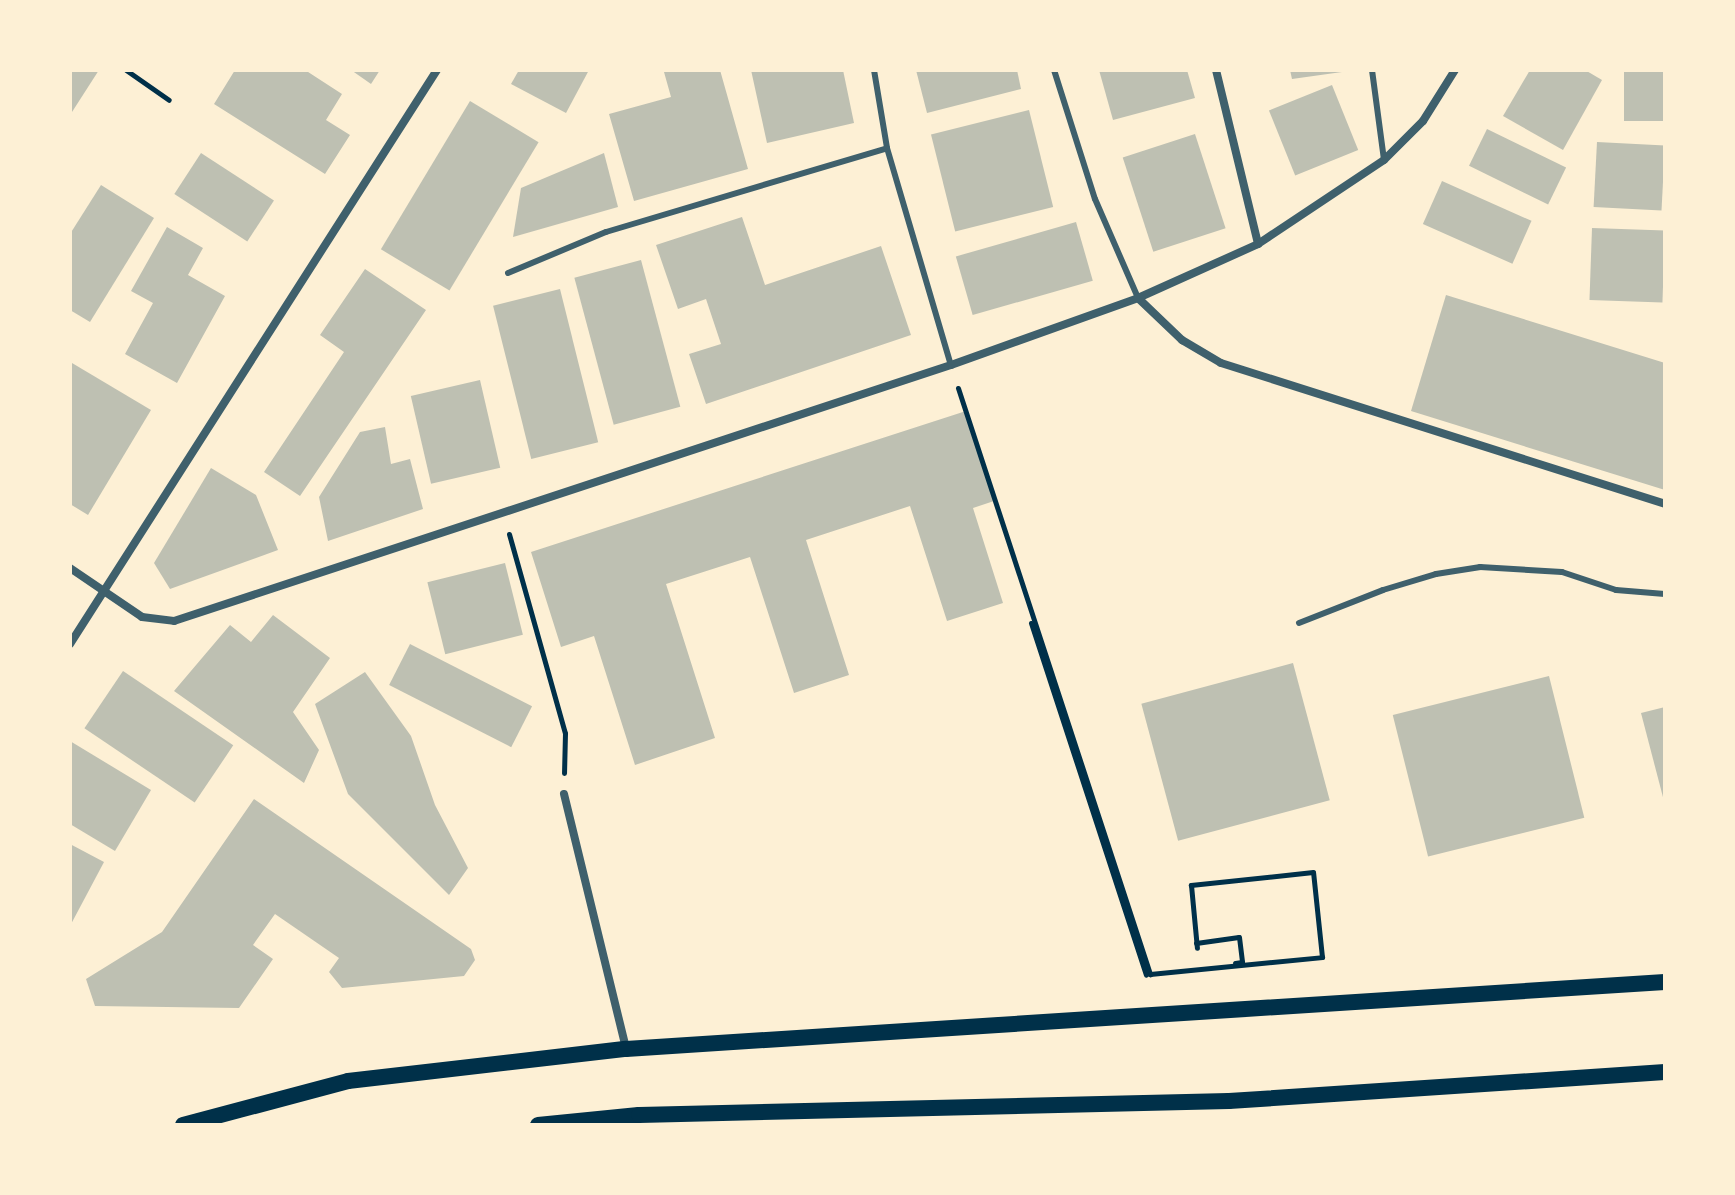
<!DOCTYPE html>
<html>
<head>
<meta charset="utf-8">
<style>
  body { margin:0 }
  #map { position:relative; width:1735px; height:1195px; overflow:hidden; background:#fdf0d5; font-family:"Alegreya Sans",sans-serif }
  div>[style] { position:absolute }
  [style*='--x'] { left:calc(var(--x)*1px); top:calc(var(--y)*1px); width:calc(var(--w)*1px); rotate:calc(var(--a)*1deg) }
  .building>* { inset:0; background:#bec0b2; transform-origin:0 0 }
  .path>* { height:5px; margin:-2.5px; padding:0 2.5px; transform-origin:2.5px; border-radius:2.5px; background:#003049 }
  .service>* { height:6px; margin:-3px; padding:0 3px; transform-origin:3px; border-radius:3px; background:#3f606c }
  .minor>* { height:8px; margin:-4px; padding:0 4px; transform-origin:4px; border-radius:4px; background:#3f606c }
  .secondary>* { height:16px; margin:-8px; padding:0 8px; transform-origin:8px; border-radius:8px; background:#003049 }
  span { translate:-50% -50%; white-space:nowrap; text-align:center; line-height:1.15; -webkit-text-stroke:7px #fdf0d5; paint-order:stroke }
  .frame { position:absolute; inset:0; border:72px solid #fdf0d5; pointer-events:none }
</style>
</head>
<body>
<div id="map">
  <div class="building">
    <div style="clip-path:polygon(70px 70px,99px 70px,72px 112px,70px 110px)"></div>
    <div style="clip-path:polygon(235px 70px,305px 70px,342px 94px,326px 120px,350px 135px,325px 174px,214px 104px)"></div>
    <div style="clip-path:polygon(351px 70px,380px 70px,371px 84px)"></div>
    <div style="clip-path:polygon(519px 70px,589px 70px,566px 113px,511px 84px)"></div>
    <div style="clip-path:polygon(671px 70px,720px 70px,748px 169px,634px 201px,609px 114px,671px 97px,664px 72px)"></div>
    <div style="clip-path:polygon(751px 70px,843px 70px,854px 123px,767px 143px)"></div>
    <div style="clip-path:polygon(916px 70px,1017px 70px,1021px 89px,927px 113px)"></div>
    <div style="clip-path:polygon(1099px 70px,1187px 70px,1195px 98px,1113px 120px)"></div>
    <div style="clip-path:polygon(1290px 70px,1342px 70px,1342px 72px,1292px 79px)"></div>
    <div style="clip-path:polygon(1530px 70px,1585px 70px,1602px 80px,1563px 150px,1503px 116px)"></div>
    <div style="left:1624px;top:70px;width:41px;height:51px"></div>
    <div style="left:1332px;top:85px;width:70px;height:68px;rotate:68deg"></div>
    <div style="left:470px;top:101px;width:80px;height:173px;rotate:31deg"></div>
    <div style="left:1029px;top:110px;width:100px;height:101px;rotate:76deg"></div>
    <div style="left:1487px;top:129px;width:88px;height:41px;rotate:26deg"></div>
    <div style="left:1195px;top:134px;width:99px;height:76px;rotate:72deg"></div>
    <div style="left:1597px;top:142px;width:68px;height:65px;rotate:3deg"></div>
    <div style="left:201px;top:153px;width:87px;height:49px;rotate:33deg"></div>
    <div style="clip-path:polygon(604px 153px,618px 207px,513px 237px,521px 188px)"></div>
    <div style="left:1442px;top:181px;width:98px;height:47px;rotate:24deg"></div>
    <div style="clip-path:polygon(101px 185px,154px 218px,90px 322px,70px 310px,70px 234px)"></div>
    <div style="clip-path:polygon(742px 217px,765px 285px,881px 246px,911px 335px,706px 404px,689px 354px,721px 344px,706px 299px,678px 309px,656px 245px)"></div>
    <div style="left:1076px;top:222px;width:61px;height:125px;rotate:74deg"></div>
    <div style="clip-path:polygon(167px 227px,203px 248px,188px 275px,225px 296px,177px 383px,125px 354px,153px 303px,131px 291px)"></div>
    <div style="left:1592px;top:228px;width:73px;height:72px;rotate:2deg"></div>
    <div style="left:641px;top:260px;width:152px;height:69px;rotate:75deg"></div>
    <div style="clip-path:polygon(365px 269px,426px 310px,300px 496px,264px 472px,344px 352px,320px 335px)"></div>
    <div style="left:560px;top:289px;width:158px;height:69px;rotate:76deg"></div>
    <div style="clip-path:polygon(1446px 295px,1665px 363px,1665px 490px,1411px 411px)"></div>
    <div style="clip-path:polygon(72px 363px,151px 410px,88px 515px,70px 504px)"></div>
    <div style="left:480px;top:380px;width:90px;height:71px;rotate:77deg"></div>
    <div style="clip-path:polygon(966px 411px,994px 501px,973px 508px,1003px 603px,947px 621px,910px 506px,806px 540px,849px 675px,794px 693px,750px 557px,666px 584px,715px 738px,635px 765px,594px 636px,561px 647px,531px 552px)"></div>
    <div style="clip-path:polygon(385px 427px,391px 464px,410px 459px,423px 509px,328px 541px,319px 497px,360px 432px)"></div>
    <div style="clip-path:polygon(211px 468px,256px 495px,278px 550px,170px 589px,154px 563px)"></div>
    <div style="left:505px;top:563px;width:74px;height:80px;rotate:76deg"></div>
    <div style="clip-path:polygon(273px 615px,330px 658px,293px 712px,319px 750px,304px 783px,174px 691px,230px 625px,251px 642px)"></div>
    <div style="left:410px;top:644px;width:137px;height:46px;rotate:27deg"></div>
    <div style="left:1293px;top:663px;width:142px;height:157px;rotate:75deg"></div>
    <div style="left:123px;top:671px;width:133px;height:69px;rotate:34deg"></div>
    <div style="clip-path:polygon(365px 672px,411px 736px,435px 805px,468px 868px,449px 895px,348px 794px,315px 704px)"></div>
    <div style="left:1549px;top:676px;width:146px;height:161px;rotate:76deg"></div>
    <div style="clip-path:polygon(1665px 707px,1665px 800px,1664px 801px,1641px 713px)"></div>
    <div style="clip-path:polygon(70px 741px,151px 790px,115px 851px,70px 824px)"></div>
    <div style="clip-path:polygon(254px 799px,471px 949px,475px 960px,464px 976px,342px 988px,329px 972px,339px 958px,275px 914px,253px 945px,273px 959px,239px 1008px,95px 1006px,86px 979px,162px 932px)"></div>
    <div style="clip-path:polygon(70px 844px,104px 862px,70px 926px)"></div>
  </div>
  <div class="path">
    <div style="--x:126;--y:70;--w:52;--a:34.9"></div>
    <div style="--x:958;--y:388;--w:617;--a:71.86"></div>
    <div style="--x:1150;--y:974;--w:173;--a:-5.6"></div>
    <div style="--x:1322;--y:957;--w:85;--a:-96"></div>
    <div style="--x:1313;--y:872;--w:123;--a:173.9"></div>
    <div style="--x:1191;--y:885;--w:63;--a:84.6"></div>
    <div style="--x:509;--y:534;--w:207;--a:74.3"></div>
    <div style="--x:565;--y:733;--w:40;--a:91.4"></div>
    <div style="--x:1031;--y:623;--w:370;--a:71.9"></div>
    <div style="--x:1196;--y:943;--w:43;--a:-7.9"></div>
    <div style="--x:1239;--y:937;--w:25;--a:83"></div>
    <div style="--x:1242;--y:962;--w:7;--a:172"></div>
  </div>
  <div class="service">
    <div style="--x:874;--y:70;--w:79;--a:80.5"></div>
    <div style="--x:887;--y:148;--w:226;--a:73.6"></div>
    <div style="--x:1054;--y:70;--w:135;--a:72.4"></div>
    <div style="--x:1095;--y:199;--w:108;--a:66.5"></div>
    <div style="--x:1372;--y:70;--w:91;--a:82.4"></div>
    <div style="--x:508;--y:273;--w:106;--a:-22.7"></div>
    <div style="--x:606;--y:232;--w:293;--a:-16.6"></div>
    <div style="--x:1299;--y:623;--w:90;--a:-21.4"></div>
    <div style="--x:1383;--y:590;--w:55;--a:-16.8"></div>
    <div style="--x:1436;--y:574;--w:45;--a:-9"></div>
    <div style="--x:1480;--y:567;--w:82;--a:3.5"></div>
    <div style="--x:1562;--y:572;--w:57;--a:18.4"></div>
    <div style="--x:1616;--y:590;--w:49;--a:4.7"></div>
  </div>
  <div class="minor">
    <div style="--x:1216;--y:70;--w:179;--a:76.4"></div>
    <div style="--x:1138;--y:298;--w:61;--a:43.7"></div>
    <div style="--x:1182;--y:340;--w:45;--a:30.5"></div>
    <div style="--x:1221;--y:363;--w:466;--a:17.6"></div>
    <div style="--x:70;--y:568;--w:87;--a:34.2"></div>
    <div style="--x:142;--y:617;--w:32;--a:7"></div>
    <div style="--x:174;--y:621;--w:818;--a:-18.24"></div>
    <div style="--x:951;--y:365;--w:199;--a:-19.7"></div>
    <div style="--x:1138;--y:298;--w:132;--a:-24.2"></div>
    <div style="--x:1258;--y:244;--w:151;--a:-33.7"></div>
    <div style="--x:1384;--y:160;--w:55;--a:-45"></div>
    <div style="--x:1423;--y:121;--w:60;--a:-57.9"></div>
    <div style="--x:70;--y:644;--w:681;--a:-57.41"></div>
    <div style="--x:564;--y:794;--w:262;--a:76.3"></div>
  </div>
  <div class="secondary">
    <div style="--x:183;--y:1125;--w:171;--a:-14.9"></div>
    <div style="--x:348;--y:1081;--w:280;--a:-6.6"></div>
    <div style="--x:626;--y:1049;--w:1041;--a:-3.69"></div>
    <div style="--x:538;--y:1125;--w:101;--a:-5.7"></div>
    <div style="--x:639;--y:1115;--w:590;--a:-1.36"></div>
    <div style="--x:1229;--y:1101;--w:437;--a:-3.8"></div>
  </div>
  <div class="frame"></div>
</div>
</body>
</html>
